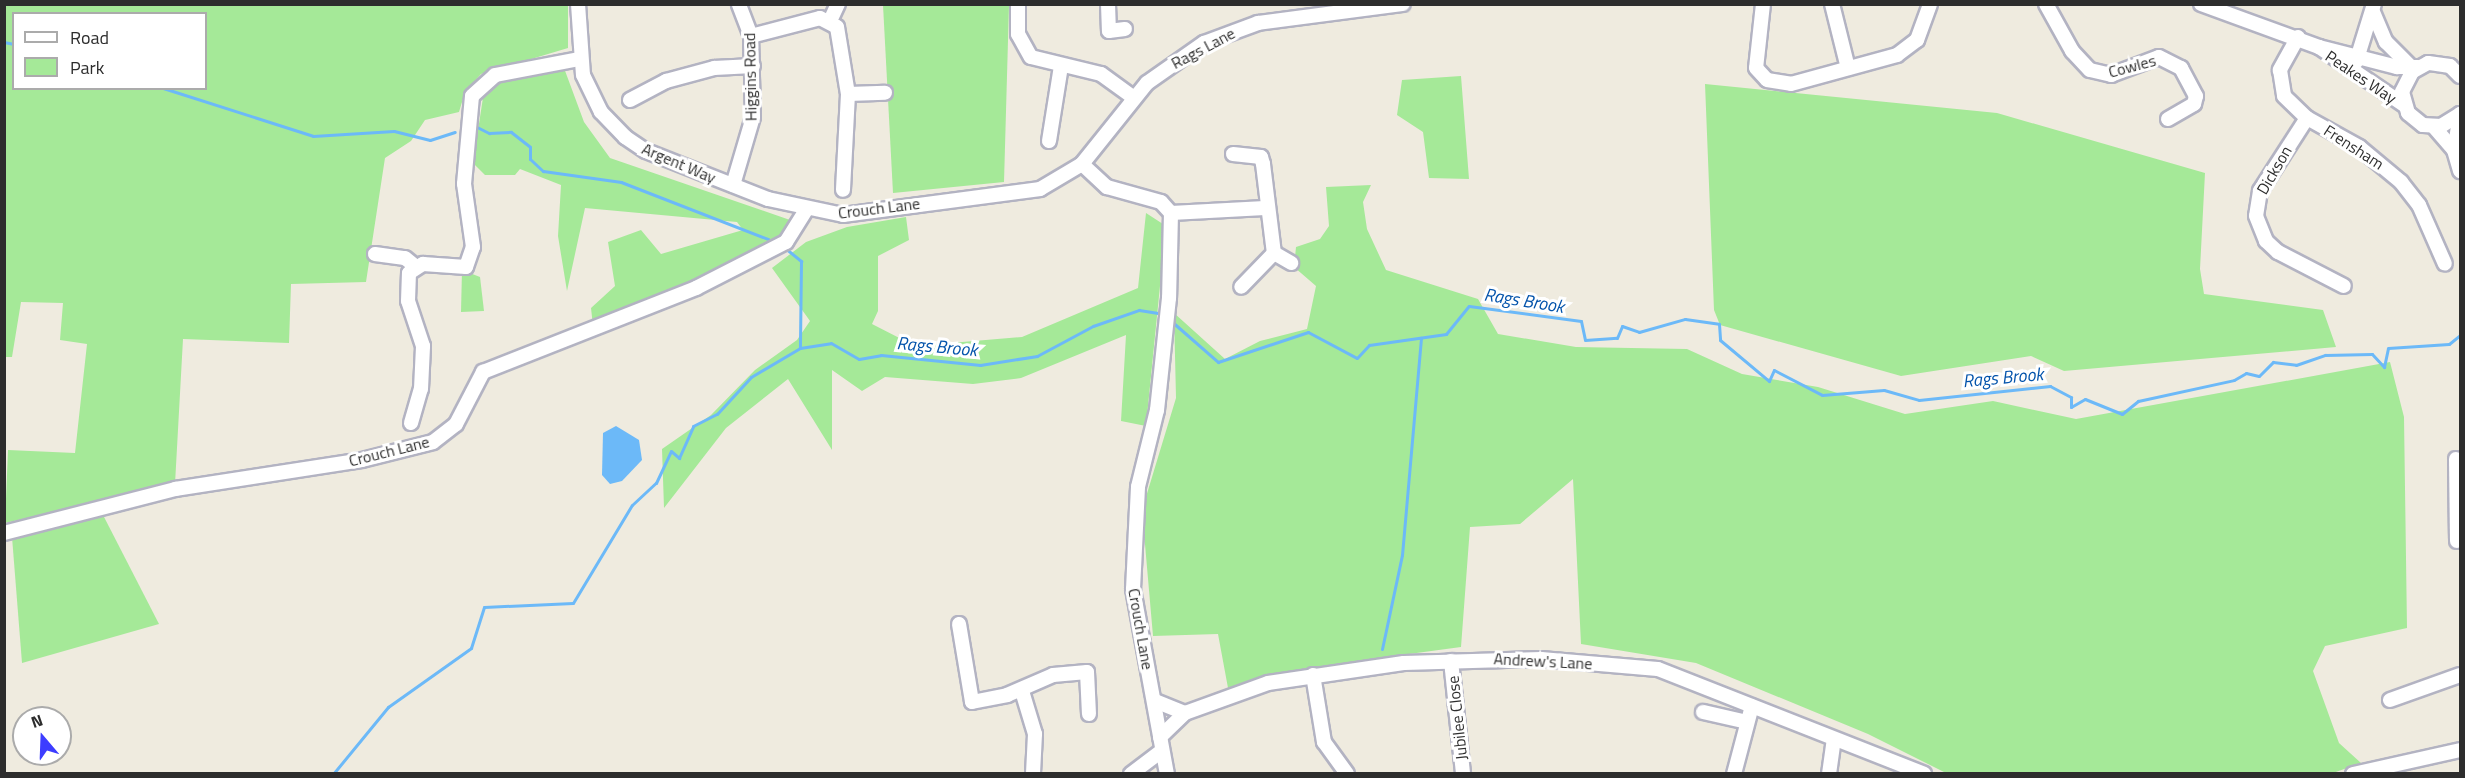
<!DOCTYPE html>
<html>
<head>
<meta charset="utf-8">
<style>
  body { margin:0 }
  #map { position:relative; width:2465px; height:778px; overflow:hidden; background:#efebdf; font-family:"Titillium Web",sans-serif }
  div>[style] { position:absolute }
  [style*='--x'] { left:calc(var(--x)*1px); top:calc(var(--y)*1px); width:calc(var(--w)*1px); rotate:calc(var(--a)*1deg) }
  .green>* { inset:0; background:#a5e998 }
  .water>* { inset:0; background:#6cb9f8 }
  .stream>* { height:3px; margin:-1.5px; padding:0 1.5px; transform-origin:1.5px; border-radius:1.5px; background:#6cb9f8 }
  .roads { filter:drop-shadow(2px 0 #b3b3c2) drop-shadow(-2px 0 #b3b3c2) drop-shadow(0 2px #b3b3c2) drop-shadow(0 -2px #b3b3c2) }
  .minor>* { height:14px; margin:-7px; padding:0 7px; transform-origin:7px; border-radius:7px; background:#fff }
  span { translate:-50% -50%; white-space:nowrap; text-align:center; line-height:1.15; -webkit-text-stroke:6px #fff; paint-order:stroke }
  .street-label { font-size:16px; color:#2d2d2d }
  .water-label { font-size:18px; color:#0353ab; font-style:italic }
  .frame { position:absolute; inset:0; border:6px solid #2d2d2d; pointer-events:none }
  .legend { position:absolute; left:12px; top:12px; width:195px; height:78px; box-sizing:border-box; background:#fff; border:2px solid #ababab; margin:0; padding:8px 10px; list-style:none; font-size:18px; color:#2d2d2d }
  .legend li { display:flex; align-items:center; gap:12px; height:30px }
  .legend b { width:30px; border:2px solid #ababab }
  .north { position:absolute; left:12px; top:706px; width:60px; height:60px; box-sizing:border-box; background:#fff; border:2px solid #ababab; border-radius:50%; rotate:341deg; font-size:16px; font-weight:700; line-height:24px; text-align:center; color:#2d2d2d }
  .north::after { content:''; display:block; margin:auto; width:21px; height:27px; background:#3d3dff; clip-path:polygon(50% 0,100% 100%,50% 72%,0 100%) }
</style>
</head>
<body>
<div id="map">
  <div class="green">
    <div style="clip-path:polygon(evenodd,5px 5px,568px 5px,568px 48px,481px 74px,465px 92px,459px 112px,425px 120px,411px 141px,385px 158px,366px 282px,291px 284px,289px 343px,183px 339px,175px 484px,5px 523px,8px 450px,75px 453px,87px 344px,60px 340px,63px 303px,21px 302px,12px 357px,5px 357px,5px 5px,14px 14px,206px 14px,206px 88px,14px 88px,14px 14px)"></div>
    <div style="clip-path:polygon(883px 5px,1009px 5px,1004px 182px,893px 193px)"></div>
    <div style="clip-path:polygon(564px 68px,584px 122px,610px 158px,790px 220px,782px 238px,593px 326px,591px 308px,615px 286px,608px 242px,641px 230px,661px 254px,743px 230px,737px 222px,585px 208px,567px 291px,558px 236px,561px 185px,520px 169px,515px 175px,485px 175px,473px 163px,484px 91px,496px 82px)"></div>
    <div style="clip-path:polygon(1461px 76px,1469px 179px,1429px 178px,1423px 132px,1397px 115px,1402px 80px)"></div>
    <div style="clip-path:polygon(1705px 84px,1997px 113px,2205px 173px,2200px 269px,2204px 294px,2323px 310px,2336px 347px,2064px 371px,2031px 356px,1901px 376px,1720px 325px,1714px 310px)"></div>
    <div style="clip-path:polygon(1371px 185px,1363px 202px,1367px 229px,1386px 270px,1478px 299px,1498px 334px,1576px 347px,1687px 349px,1742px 374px,1818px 387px,1905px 414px,1993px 401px,2076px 419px,2390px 362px,2404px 417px,2407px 628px,2325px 646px,2313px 671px,2339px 743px,2361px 763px,2333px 773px,1946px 773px,1868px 734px,1696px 663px,1581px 644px,1573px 479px,1520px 524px,1470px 527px,1461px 647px,1357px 661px,1228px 688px,1218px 634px,1153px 636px,1142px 510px,1176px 398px,1174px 313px,1225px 359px,1260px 341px,1307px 329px,1316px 286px,1294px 267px,1296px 247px,1320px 239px,1329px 226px,1326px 187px)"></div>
    <div style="clip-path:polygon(1146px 213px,1166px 226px,1146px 426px,1121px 421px,1126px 335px,1021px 378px,973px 384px,885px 377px,862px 391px,832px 370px,832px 450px,788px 379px,726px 428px,664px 508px,662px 449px,711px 415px,755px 370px,797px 340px,810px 321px,772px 268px,806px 242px,847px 227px,906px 217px,909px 240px,878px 256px,878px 311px,872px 324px,915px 346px,1022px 337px,1138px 288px)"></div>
    <div style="clip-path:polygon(462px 270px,480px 277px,484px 311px,461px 312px)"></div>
    <div style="clip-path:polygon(103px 515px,159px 624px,22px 663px,12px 537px)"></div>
  </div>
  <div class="water">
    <div style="clip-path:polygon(616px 426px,639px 440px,642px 460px,622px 481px,610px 484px,602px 475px,603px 433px)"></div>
  </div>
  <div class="stream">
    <div style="--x:4;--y:42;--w:10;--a:11"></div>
    <div style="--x:163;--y:88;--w:157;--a:17.7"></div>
    <div style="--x:313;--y:136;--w:81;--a:-3.5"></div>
    <div style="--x:394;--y:131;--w:37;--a:14"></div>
    <div style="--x:430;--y:140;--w:26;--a:-18"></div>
    <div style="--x:475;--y:126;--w:16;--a:27"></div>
    <div style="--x:489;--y:133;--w:22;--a:-3"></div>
    <div style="--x:511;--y:132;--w:24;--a:38"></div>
    <div style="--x:530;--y:147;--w:12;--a:90"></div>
    <div style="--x:530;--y:159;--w:18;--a:43"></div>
    <div style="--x:543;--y:171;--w:79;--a:8"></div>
    <div style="--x:621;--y:182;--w:158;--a:21.2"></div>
    <div style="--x:785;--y:248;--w:21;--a:39"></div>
    <div style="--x:801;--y:261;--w:87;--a:90.7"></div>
    <div style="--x:1170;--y:320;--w:64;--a:41.2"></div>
    <div style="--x:1218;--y:362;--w:95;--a:-18.4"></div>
    <div style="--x:1308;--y:332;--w:55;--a:28"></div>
    <div style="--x:1357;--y:358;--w:18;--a:-47"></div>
    <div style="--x:1369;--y:345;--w:78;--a:-8.1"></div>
    <div style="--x:1446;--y:334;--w:36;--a:-51"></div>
    <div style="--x:1469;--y:306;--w:113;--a:7.6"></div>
    <div style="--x:1581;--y:321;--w:19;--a:78"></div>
    <div style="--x:1585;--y:340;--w:32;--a:-4"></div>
    <div style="--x:1617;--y:338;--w:13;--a:-67"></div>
    <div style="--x:1622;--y:326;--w:18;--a:19"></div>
    <div style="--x:1639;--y:332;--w:48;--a:-15.8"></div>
    <div style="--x:1685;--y:319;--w:34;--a:8"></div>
    <div style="--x:1719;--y:324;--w:16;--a:86"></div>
    <div style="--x:1720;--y:340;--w:64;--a:39.9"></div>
    <div style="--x:1769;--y:381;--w:12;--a:-66"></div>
    <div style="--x:1774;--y:370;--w:54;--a:27.5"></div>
    <div style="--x:1822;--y:395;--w:62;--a:-4.6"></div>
    <div style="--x:1884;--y:390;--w:36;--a:16"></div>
    <div style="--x:1919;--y:400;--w:132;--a:-6.1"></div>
    <div style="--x:2050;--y:386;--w:24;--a:28"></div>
    <div style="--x:2071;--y:397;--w:10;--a:90"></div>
    <div style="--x:2071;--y:407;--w:16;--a:-30"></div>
    <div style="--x:2085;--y:399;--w:40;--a:22"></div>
    <div style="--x:2122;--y:414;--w:21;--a:-39"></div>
    <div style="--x:2138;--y:401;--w:98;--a:-12.3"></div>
    <div style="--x:2234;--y:380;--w:14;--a:-30"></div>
    <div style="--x:2246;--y:373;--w:13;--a:13"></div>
    <div style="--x:2259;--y:376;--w:20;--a:-45"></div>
    <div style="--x:2273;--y:362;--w:23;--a:7"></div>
    <div style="--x:2296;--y:365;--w:31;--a:-19"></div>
    <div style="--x:2325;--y:355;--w:47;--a:-1.2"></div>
    <div style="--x:2372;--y:354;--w:18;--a:47"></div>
    <div style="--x:2384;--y:367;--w:19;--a:-78"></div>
    <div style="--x:2388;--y:348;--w:61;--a:-3.8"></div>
    <div style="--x:2449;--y:344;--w:14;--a:-39"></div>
    <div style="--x:1382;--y:649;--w:96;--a:-78"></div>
    <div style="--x:1402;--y:555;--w:218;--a:-85"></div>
    <div style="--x:333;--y:774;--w:87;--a:-50.6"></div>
    <div style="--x:388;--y:707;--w:102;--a:-35.4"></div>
    <div style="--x:471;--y:648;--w:43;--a:-72.4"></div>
    <div style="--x:484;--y:607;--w:89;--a:-2.6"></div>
    <div style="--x:573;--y:603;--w:114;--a:-59"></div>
    <div style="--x:632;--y:505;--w:33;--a:-43"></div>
    <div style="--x:656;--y:483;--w:35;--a:-65"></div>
    <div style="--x:671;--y:451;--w:11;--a:41"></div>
    <div style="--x:679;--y:458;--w:35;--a:-66"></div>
    <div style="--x:693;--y:426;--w:27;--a:-27"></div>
    <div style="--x:717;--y:414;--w:50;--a:-47.4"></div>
    <div style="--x:751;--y:377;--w:57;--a:-30.6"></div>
    <div style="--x:800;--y:348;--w:31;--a:-9"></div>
    <div style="--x:831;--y:343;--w:32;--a:30"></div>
    <div style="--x:859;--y:359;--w:22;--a:-10"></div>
    <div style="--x:881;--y:355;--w:100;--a:5.8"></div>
    <div style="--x:980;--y:365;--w:58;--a:-9"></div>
    <div style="--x:1037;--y:356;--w:64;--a:-28.2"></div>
    <div style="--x:1093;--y:326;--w:49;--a:-19.2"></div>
    <div style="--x:1139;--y:310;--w:24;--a:9"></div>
  </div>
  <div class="roads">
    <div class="minor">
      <div style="--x:578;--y:4;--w:71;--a:86"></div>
      <div style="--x:583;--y:75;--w:41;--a:64.1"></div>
      <div style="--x:601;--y:112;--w:35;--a:46"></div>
      <div style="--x:625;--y:137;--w:25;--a:34"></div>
      <div style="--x:646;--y:151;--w:131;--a:21.5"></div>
      <div style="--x:768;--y:199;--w:77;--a:12"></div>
      <div style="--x:843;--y:215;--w:199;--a:-7.5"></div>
      <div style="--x:1040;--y:189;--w:49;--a:-30.8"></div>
      <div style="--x:1082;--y:164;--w:104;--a:-51.3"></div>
      <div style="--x:1147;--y:83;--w:70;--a:-35.1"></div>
      <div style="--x:1204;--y:43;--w:58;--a:-20.3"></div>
      <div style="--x:1258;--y:23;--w:146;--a:-7.5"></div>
      <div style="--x:1018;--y:4;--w:30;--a:90"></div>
      <div style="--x:1018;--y:34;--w:26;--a:61"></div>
      <div style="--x:1031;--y:57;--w:72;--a:13.7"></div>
      <div style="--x:1101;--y:74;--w:39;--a:36"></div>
      <div style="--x:1108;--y:4;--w:27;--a:88"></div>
      <div style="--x:1109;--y:31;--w:16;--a:-7"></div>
      <div style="--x:1763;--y:4;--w:64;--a:96.2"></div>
      <div style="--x:1756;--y:68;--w:16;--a:47"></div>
      <div style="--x:1767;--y:80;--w:24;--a:9"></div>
      <div style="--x:1791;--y:84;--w:110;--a:-15.3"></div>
      <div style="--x:1897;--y:55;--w:25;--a:-37"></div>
      <div style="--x:1917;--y:40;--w:38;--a:-70"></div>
      <div style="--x:1832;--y:4;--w:66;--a:76"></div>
      <div style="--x:2046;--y:4;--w:54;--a:61"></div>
      <div style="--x:2072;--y:51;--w:26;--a:47"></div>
      <div style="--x:2090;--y:70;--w:22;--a:13"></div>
      <div style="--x:2111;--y:75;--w:51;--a:-20.6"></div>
      <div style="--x:2159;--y:57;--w:25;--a:27"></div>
      <div style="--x:2181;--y:68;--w:32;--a:62"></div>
      <div style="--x:2196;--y:96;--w:8;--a:104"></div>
      <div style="--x:2194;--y:104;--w:30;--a:150"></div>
      <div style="--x:2201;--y:4;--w:126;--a:20"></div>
      <div style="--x:2319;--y:47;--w:81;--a:14.4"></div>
      <div style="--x:2397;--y:67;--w:21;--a:0"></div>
      <div style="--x:2373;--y:12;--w:33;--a:67"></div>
      <div style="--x:2386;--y:42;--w:35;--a:45"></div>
      <div style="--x:830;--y:21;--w:19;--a:-65"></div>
      <div style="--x:751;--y:36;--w:71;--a:-14.6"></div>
      <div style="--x:820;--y:18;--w:19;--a:28"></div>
      <div style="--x:837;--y:27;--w:68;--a:80.7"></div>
      <div style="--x:848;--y:94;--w:96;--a:93"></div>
      <div style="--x:2298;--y:37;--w:38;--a:119"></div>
      <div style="--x:2280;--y:70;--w:26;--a:81"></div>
      <div style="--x:2284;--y:96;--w:32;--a:44"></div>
      <div style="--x:2307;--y:118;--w:60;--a:29.1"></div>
      <div style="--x:2359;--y:147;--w:55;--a:39.8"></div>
      <div style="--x:2401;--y:182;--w:29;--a:52"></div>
      <div style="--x:2419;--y:205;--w:64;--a:66.2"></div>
      <div style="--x:2319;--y:47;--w:103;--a:34.3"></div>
      <div style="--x:2356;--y:62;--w:61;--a:-72.8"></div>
      <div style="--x:2460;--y:76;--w:14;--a:-135"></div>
      <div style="--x:2450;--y:66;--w:22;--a:-172"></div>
      <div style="--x:2428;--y:63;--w:18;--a:151"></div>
      <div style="--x:2412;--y:72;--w:22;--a:117"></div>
      <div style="--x:2402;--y:92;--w:22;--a:74"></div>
      <div style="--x:2408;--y:113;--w:19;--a:39"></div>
      <div style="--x:2423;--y:125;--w:18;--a:3"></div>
      <div style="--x:2441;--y:126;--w:22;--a:-32"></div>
      <div style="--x:848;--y:94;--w:37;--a:-2"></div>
      <div style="--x:630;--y:100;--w:41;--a:-27.8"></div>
      <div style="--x:666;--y:81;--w:50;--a:-15.2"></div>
      <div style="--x:714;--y:68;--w:39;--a:-3"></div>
      <div style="--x:2460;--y:114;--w:36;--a:99"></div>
      <div style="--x:2454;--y:150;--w:22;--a:74"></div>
      <div style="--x:2307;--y:118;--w:87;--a:122.8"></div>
      <div style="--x:2260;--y:191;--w:25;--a:99"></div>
      <div style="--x:2256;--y:216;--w:27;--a:68"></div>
      <div style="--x:2266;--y:241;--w:16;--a:43"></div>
      <div style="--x:2278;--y:252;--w:74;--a:27.3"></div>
      <div style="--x:2434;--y:127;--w:30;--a:49"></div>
      <div style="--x:1049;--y:141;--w:76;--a:-80.9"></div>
      <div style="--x:1233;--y:154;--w:28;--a:6"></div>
      <div style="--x:1261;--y:157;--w:7;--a:74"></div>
      <div style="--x:1263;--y:164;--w:90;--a:83"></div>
      <div style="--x:1274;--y:253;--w:47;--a:134.1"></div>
      <div style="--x:1082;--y:164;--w:34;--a:43"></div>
      <div style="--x:1107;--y:187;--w:56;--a:15.5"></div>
      <div style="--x:1161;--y:202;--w:15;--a:48"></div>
      <div style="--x:1171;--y:213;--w:85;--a:91.3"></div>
      <div style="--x:1169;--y:298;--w:113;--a:96.1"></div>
      <div style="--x:1157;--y:410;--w:79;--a:103.9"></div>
      <div style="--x:1138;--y:487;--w:102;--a:92.8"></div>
      <div style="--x:1133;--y:589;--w:188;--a:79.6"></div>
      <div style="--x:733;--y:185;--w:71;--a:-73.6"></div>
      <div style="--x:753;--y:117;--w:81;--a:-91.4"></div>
      <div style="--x:751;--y:36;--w:34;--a:-111"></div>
      <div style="--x:1171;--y:213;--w:94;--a:-3"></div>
      <div style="--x:1274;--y:253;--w:20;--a:30"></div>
      <div style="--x:375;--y:254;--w:30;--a:8"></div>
      <div style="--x:405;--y:258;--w:13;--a:39"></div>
      <div style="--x:411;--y:423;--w:35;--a:-74"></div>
      <div style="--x:421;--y:389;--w:43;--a:-87.3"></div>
      <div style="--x:423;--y:346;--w:47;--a:-108.4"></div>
      <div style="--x:408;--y:301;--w:28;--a:-88"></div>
      <div style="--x:409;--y:273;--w:17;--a:-33"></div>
      <div style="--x:423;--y:264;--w:43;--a:4"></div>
      <div style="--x:466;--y:267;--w:21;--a:-71"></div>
      <div style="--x:473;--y:247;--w:64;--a:-98.1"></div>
      <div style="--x:464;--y:184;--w:88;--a:-84.8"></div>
      <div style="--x:472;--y:96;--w:31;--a:-42"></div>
      <div style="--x:495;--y:75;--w:86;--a:-10.7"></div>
      <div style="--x:2456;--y:459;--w:82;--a:89.3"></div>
      <div style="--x:4;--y:533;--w:177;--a:-14.4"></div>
      <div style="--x:175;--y:489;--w:189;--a:-8.8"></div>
      <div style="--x:362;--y:460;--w:73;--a:-14.2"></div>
      <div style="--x:433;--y:442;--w:29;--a:-38"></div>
      <div style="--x:456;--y:424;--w:59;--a:-62.6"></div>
      <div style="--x:483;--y:372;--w:229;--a:-21.5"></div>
      <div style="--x:696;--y:288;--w:101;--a:-27.1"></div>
      <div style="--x:786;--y:242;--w:36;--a:-58"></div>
      <div style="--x:959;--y:624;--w:79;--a:80.5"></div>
      <div style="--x:972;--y:702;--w:36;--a:-11"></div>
      <div style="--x:1007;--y:695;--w:50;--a:-23.5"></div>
      <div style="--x:1053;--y:675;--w:34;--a:-5"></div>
      <div style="--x:1087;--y:672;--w:42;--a:87.3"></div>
      <div style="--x:1451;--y:661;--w:114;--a:83.9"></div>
      <div style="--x:1313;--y:675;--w:68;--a:80.7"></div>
      <div style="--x:1324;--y:742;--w:39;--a:54"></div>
      <div style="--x:1022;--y:691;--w:45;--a:73.2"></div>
      <div style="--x:1035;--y:734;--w:40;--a:92.9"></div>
      <div style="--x:2390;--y:700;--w:74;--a:-19.7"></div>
      <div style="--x:1155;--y:701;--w:32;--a:22"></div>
      <div style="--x:1703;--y:712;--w:45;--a:12.8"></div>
      <div style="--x:1160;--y:737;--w:35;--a:-44"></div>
      <div style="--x:1185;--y:713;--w:88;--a:-19.9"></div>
      <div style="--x:1268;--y:683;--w:137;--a:-8.4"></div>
      <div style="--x:1404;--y:663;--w:137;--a:-1.7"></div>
      <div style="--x:1541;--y:659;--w:117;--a:4.9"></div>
      <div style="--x:1658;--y:669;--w:286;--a:21.5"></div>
      <div style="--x:1131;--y:774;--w:38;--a:-37"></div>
      <div style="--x:1734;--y:774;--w:70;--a:-75.2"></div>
      <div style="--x:1829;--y:774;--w:35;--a:-82"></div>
      <div style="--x:2353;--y:774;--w:110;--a:-12.6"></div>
    </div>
  </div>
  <div class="street-label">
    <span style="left:1203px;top:48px;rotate:-28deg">Rags Lane</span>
    <span style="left:2132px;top:66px;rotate:-15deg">Cowles</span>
    <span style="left:750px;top:77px;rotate:-91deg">Higgins Road</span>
    <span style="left:2361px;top:77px;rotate:34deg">Peakes Way</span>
    <span style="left:2354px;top:147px;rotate:33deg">Frensham</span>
    <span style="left:679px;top:163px;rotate:23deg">Argent Way</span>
    <span style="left:2274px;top:170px;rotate:-60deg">Dickson</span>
    <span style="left:879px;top:208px;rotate:-7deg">Crouch Lane</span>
    <span style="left:389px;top:451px;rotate:-14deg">Crouch Lane</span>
    <span style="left:1141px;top:629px;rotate:80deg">Crouch Lane</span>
    <span style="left:1543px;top:661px;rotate:3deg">Andrew's Lane</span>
    <span style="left:1457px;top:718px;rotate:-96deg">Jubilee Close</span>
  </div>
  <div class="water-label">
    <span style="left:1524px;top:301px;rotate:9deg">Rags Brook</span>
    <span style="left:937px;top:347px;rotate:5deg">Rags Brook</span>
    <span style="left:2003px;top:378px;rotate:-5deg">Rags Brook</span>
  </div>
  <div class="frame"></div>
  <ul class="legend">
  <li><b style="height:8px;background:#fff"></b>Road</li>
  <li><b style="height:16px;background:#a5e998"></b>Park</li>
  </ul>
  <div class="north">N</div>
</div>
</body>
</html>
